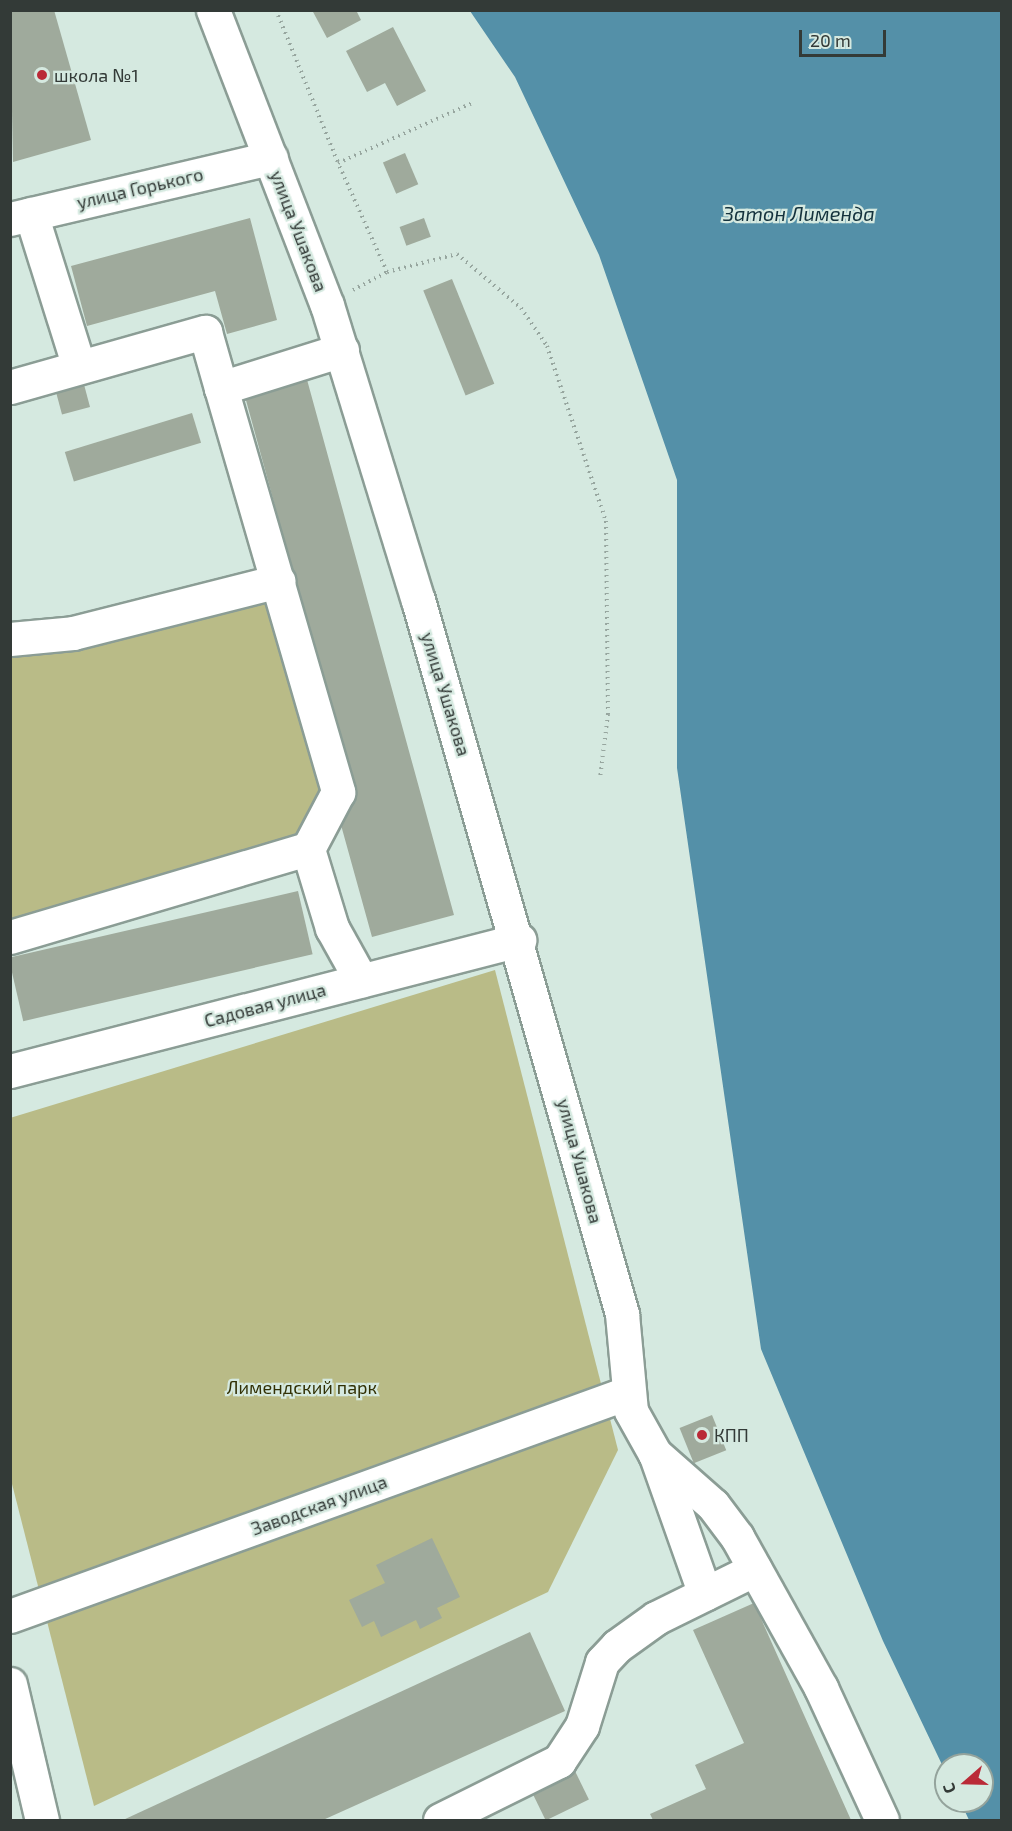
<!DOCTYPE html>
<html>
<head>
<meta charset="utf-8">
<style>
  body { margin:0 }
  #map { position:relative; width:1012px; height:1831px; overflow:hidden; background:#d5e9e0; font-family:"Exo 2",sans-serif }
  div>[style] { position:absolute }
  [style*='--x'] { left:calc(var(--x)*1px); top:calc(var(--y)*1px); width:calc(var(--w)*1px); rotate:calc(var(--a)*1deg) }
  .green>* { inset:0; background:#b9bb87 }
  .water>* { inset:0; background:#5490a8 }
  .building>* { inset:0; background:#9faa9c; transform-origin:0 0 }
  .path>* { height:4px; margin-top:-2px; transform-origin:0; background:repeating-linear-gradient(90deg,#97a69f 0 1.5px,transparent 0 6px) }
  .roads { filter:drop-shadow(2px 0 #8b9d95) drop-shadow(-2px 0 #8b9d95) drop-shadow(0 2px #8b9d95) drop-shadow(0 -2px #8b9d95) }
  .minor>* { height:33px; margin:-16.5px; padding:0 16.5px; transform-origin:16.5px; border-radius:16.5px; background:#fff }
  .major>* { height:33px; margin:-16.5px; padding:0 16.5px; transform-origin:16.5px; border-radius:16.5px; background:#fff }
  .dots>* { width:16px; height:16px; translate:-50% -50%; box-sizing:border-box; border:3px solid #d5e9e0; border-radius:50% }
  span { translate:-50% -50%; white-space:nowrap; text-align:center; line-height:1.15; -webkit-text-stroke:4.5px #d5e9e0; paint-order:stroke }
  .poi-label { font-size:18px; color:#333a37 }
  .left { translate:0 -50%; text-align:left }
  .street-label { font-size:18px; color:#333a37 }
  .park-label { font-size:18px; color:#313004 }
  .water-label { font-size:20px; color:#14323d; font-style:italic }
  .frame { position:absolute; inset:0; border:12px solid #333a37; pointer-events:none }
  .north { position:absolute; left:934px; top:1753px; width:60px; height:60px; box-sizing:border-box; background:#d5e9e0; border:2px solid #94a39c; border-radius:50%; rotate:250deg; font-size:16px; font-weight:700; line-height:24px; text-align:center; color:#333a37 }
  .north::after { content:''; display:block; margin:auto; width:21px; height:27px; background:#ba2a37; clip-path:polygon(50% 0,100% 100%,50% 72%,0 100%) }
  .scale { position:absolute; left:799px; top:30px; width:87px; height:27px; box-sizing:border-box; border:3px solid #333a37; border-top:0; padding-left:8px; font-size:18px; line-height:21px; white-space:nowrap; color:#333a37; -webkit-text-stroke:4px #d5e9e0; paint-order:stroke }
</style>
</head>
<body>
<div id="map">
  <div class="green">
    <div style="clip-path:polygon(273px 594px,329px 779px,327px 827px,11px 923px,10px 653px)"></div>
    <div style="clip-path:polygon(495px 970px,618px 1450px,548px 1592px,94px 1806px,11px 1480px,10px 1118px)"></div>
  </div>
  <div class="water">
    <div style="clip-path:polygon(470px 11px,1001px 11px,1001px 1820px,969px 1820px,960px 1801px,982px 1801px,982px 1765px,946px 1765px,946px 1773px,883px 1641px,761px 1349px,677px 768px,677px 480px,599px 255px,515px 77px)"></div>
  </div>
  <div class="building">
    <div style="clip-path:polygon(10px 10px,54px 10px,91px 140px,13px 162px)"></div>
    <div style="clip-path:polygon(312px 10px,356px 10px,361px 20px,327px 38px)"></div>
    <div style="clip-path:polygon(393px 27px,426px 91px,397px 106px,385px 83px,367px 92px,346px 51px)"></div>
    <div style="left:405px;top:153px;width:34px;height:24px;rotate:67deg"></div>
    <div style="clip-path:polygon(250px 218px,277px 320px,227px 334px,215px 291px,87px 326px,71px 266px)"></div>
    <div style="left:424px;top:218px;width:20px;height:26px;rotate:70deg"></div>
    <div style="left:452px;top:279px;width:113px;height:31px;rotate:68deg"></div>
    <div style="clip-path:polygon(306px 376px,454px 915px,372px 937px,336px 807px,356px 802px,244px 393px)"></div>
    <div style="left:82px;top:377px;width:31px;height:29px;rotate:75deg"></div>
    <div style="left:192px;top:413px;width:31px;height:133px;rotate:73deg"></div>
    <div style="left:298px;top:891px;width:65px;height:297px;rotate:77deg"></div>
    <div style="left:712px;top:1415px;width:38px;height:35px;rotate:68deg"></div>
    <div style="clip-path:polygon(432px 1538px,460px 1597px,437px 1608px,442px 1618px,420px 1629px,416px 1620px,381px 1637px,374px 1621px,362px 1627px,349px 1600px,385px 1583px,376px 1565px)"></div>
    <div style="clip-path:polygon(754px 1603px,851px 1820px,653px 1820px,650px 1814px,706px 1789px,695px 1765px,744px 1743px,693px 1630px)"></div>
    <div style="clip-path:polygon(530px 1632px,565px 1711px,323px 1820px,123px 1820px)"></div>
    <div style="left:574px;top:1769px;width:34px;height:48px;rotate:64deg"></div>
  </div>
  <div class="path">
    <div style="--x:276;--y:10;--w:165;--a:67.9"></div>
    <div style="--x:387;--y:272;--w:120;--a:-114.2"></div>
    <div style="--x:338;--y:163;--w:147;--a:-24.1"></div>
    <div style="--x:353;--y:290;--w:38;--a:-28"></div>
    <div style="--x:387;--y:272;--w:72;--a:-14.4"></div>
    <div style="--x:457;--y:254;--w:84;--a:40.2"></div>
    <div style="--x:521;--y:308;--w:46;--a:55.6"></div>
    <div style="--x:547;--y:346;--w:185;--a:71.4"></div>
    <div style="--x:606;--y:521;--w:193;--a:89.4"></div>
    <div style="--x:608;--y:714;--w:64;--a:97.1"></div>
  </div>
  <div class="roads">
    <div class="minor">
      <div style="--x:213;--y:10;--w:316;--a:68.9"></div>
      <div style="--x:327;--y:305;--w:309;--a:72.9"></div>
      <div style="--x:418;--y:600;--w:743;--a:74.05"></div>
      <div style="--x:622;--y:1314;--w:97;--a:84.7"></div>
      <div style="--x:631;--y:1411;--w:49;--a:60.8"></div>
      <div style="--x:655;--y:1454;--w:77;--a:41.3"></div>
      <div style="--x:713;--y:1505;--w:40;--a:53"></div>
      <div style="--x:737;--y:1537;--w:173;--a:60.9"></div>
      <div style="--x:821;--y:1688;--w:145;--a:65.2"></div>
      <div style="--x:31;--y:214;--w:160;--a:72.6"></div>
      <div style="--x:10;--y:219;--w:268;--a:-13.2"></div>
      <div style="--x:342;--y:350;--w:127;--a:162.6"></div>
      <div style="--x:221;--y:388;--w:421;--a:73.8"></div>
      <div style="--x:338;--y:792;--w:64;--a:117.8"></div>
      <div style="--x:308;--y:849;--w:83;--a:73.1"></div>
      <div style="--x:332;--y:928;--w:60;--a:60.9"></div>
      <div style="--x:10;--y:387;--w:203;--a:-15.8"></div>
      <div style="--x:205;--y:332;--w:58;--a:74.1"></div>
      <div style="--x:10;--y:639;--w:63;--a:-5.4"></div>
      <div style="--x:73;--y:633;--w:212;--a:-14.2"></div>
      <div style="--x:10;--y:937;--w:311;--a:-16.5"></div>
      <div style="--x:10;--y:1071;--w:526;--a:-14.43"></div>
      <div style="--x:656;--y:1456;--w:146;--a:70.5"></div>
      <div style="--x:10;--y:1616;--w:656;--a:-19.87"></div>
      <div style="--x:440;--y:1820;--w:133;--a:-26.4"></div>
      <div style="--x:559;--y:1761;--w:42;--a:-56.7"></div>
      <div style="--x:582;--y:1726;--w:67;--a:-72.6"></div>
      <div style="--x:602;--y:1662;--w:22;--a:-47"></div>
      <div style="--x:617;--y:1646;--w:48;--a:-35.7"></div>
      <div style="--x:656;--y:1618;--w:110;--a:-26.3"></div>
    </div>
    <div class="major">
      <div style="--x:10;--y:1684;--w:140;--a:76.8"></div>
    </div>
  </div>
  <div class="dots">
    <div style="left:42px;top:75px;background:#ba2a37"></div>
    <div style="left:702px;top:1435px;background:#ba2a37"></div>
  </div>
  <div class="poi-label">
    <span class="left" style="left:54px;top:75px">школа №1</span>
    <span class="left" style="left:714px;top:1435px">КПП</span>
  </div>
  <div class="street-label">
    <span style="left:140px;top:188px;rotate:-13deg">улица Горького</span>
    <span style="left:299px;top:231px;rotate:69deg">улица Ушакова</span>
    <span style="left:446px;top:694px;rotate:73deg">улица Ушакова</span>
    <span style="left:265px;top:1005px;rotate:-15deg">Садовая улица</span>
    <span style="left:580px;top:1161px;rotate:75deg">улица Ушакова</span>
    <span style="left:319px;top:1505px;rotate:-20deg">Заводская улица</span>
  </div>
  <div class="park-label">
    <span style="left:302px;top:1387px">Лимендский парк</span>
  </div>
  <div class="water-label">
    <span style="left:799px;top:213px">Затон Лименда</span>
  </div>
  <div class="frame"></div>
  <div class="north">С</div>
  <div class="scale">20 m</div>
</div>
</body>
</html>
